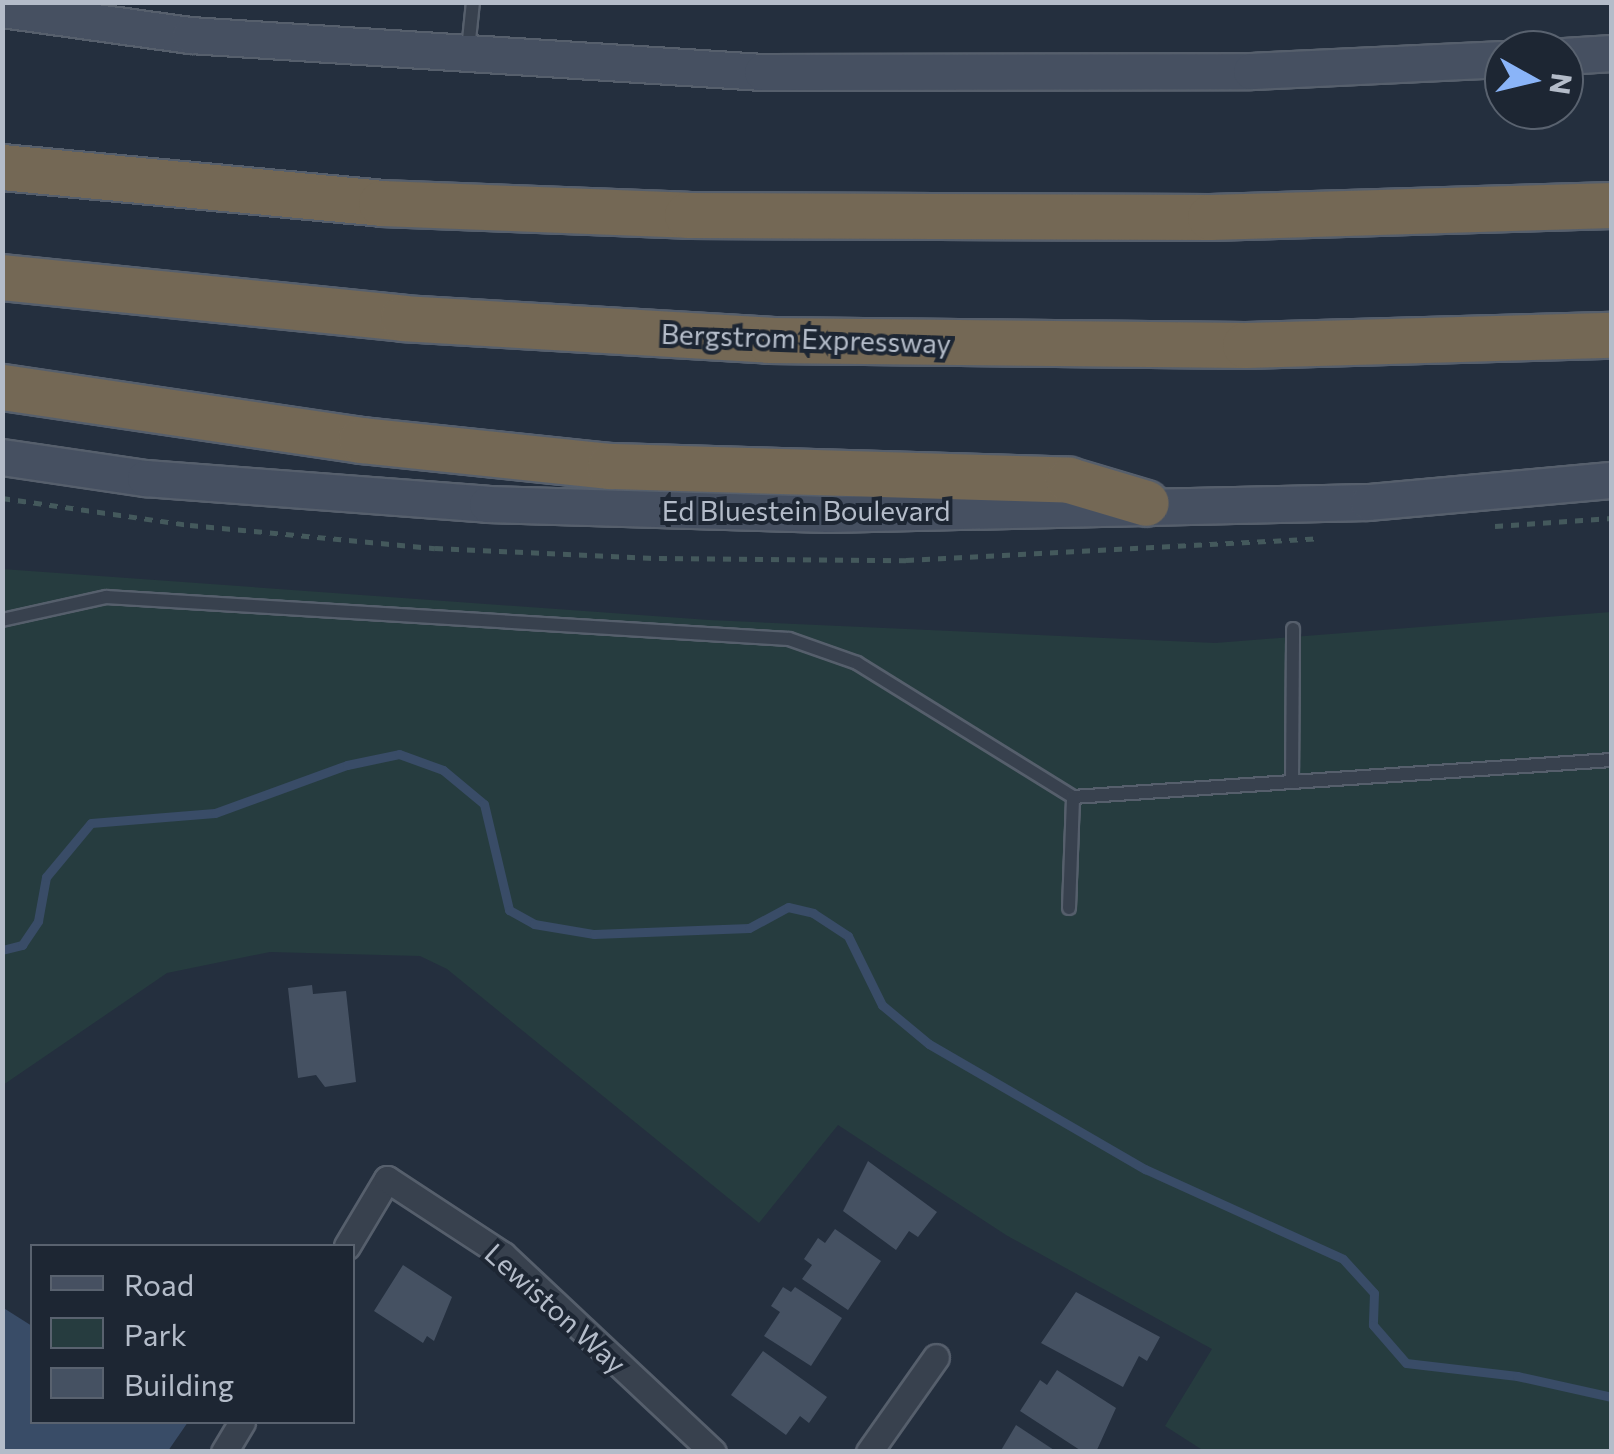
<!DOCTYPE html>
<html>
<head>
<meta charset="utf-8">
<style>
  body { margin:0 }
  #map { position:relative; width:1614px; height:1454px; overflow:hidden; background:#242f3e; font-family:Commissioner,sans-serif }
  div>[style] { position:absolute }
  [style*='--x'] { left:calc(var(--x)*1px); top:calc(var(--y)*1px); width:calc(var(--w)*1px); rotate:calc(var(--a)*1deg) }
  .green>* { inset:0; background:#263c3f }
  .water>* { inset:0; background:#394c67 }
  .stream>* { height:9px; margin:-4.5px; padding:0 4.5px; transform-origin:4.5px; border-radius:4.5px; background:#394c67 }
  .building>* { inset:0; background:#455162 }
  .path>* { height:5px; margin-top:-2.5px; transform-origin:0; background:repeating-linear-gradient(90deg,#44595c 0 8px,transparent 0 16px) }
  .roads { filter:drop-shadow(2px 0 #565f6c) drop-shadow(-2px 0 #565f6c) drop-shadow(0 2px #565f6c) drop-shadow(0 -2px #565f6c) }
  .service>* { height:12px; margin:-6px; padding:0 6px; transform-origin:6px; border-radius:6px; background:#38414e }
  .minor>* { height:25px; margin:-12.5px; padding:0 12.5px; transform-origin:12.5px; border-radius:12.5px; background:#38414e }
  .secondary>* { height:35px; margin:-17.5px; padding:0 17.5px; transform-origin:17.5px; border-radius:17.5px; background:#465061 }
  .motorway>* { height:45px; margin:-22.5px; padding:0 22.5px; transform-origin:22.5px; border-radius:22.5px; background:#746855 }
  span { translate:-50% -50%; white-space:nowrap; text-align:center; line-height:1.15; -webkit-text-stroke:8px #1d2633; paint-order:stroke }
  .street-label { font-size:28px; color:#b4bcc9 }
  .frame { position:absolute; inset:0; border:5px solid #b4bcc9; pointer-events:none }
  .legend { position:absolute; left:30px; top:1244px; width:325px; height:180px; box-sizing:border-box; background:#1d2633; border:2px solid #59626f; margin:0; padding:12px 18px; list-style:none; font-size:30px; color:#b4bcc9 }
  .legend li { display:flex; align-items:center; gap:20px; height:50px }
  .legend b { width:50px; border:2px solid #59626f }
  .north { position:absolute; left:1484px; top:30px; width:100px; height:100px; box-sizing:border-box; background:#1d2633; border:2px solid #59626f; border-radius:50%; rotate:98deg; font-size:28px; font-weight:700; line-height:40px; text-align:center; color:#b4bcc9 }
  .north::after { content:''; display:block; margin:auto; width:35px; height:45px; background:#8ab4f8; clip-path:polygon(50% 0,100% 100%,50% 72%,0 100%) }
</style>
</head>
<body>
<div id="map">
  <div class="green">
    <div style="clip-path:polygon(2px 569px,709px 620px,1215px 643px,1611px 612px,1611px 1451px,1204px 1451px,1165px 1426px,1212px 1349px,1006px 1235px,838px 1125px,759px 1223px,447px 969px,420px 956px,270px 952px,167px 973px,3px 1085px)"></div>
  </div>
  <div class="water">
    <div style="clip-path:polygon(2px 1307px,32px 1326px,32px 1422px,188px 1422px,168px 1451px,3px 1451px)"></div>
  </div>
  <div class="stream">
    <div style="--x:2;--y:950;--w:21;--a:-14"></div>
    <div style="--x:22;--y:945;--w:29;--a:-56"></div>
    <div style="--x:38;--y:921;--w:45;--a:-79.7"></div>
    <div style="--x:46;--y:877;--w:70;--a:-50.2"></div>
    <div style="--x:91;--y:823;--w:124;--a:-4.6"></div>
    <div style="--x:215;--y:813;--w:140;--a:-20"></div>
    <div style="--x:347;--y:765;--w:53;--a:-11.9"></div>
    <div style="--x:399;--y:754;--w:47;--a:20"></div>
    <div style="--x:443;--y:770;--w:53;--a:39.7"></div>
    <div style="--x:484;--y:804;--w:109;--a:76.7"></div>
    <div style="--x:509;--y:910;--w:29;--a:29"></div>
    <div style="--x:534;--y:924;--w:61;--a:9.5"></div>
    <div style="--x:594;--y:934;--w:155;--a:-2.2"></div>
    <div style="--x:749;--y:928;--w:44;--a:-28.3"></div>
    <div style="--x:788;--y:907;--w:26;--a:13"></div>
    <div style="--x:813;--y:913;--w:42;--a:33.3"></div>
    <div style="--x:848;--y:936;--w:77;--a:63.8"></div>
    <div style="--x:882;--y:1005;--w:61;--a:39.7"></div>
    <div style="--x:929;--y:1044;--w:250;--a:30.1"></div>
    <div style="--x:1145;--y:1169;--w:217;--a:24.4"></div>
    <div style="--x:1343;--y:1259;--w:46;--a:47.6"></div>
    <div style="--x:1374;--y:1293;--w:32;--a:92"></div>
    <div style="--x:1373;--y:1325;--w:50;--a:49"></div>
    <div style="--x:1406;--y:1363;--w:112;--a:6.7"></div>
    <div style="--x:1517;--y:1376;--w:97;--a:12.5"></div>
  </div>
  <div class="building">
    <div style="clip-path:polygon(312px 985px,313px 994px,346px 991px,356px 1082px,325px 1087px,316px 1075px,298px 1078px,288px 988px)"></div>
    <div style="clip-path:polygon(868px 1161px,937px 1212px,918px 1237px,909px 1231px,896px 1250px,843px 1211px)"></div>
    <div style="clip-path:polygon(835px 1229px,881px 1261px,848px 1310px,802px 1279px,812px 1265px,804px 1259px,818px 1238px,825px 1243px)"></div>
    <div style="clip-path:polygon(403px 1265px,452px 1297px,434px 1341px,427px 1336px,423px 1343px,374px 1311px)"></div>
    <div style="clip-path:polygon(783px 1287px,791px 1292px,795px 1287px,842px 1318px,811px 1366px,764px 1336px,780px 1312px,771px 1306px)"></div>
    <div style="clip-path:polygon(1076px 1292px,1160px 1337px,1147px 1361px,1139px 1356px,1123px 1387px,1041px 1343px)"></div>
    <div style="clip-path:polygon(763px 1351px,827px 1397px,809px 1423px,800px 1416px,786px 1435px,731px 1395px)"></div>
    <div style="clip-path:polygon(1057px 1370px,1116px 1408px,1096px 1452px,1083px 1452px,1020px 1411px,1040px 1380px,1047px 1385px)"></div>
    <div style="clip-path:polygon(1016px 1425px,1057px 1452px,1000px 1452px)"></div>
  </div>
  <div class="path">
    <div style="--x:2;--y:498;--w:190;--a:8.2"></div>
    <div style="--x:190;--y:525;--w:246;--a:5.4"></div>
    <div style="--x:435;--y:548;--w:224;--a:2.6"></div>
    <div style="--x:659;--y:558;--w:247;--a:0.5"></div>
    <div style="--x:906;--y:560;--w:414;--a:-3"></div>
    <div style="--x:1495;--y:526;--w:117;--a:-3.9"></div>
  </div>
  <div class="roads">
    <div class="service">
      <div style="--x:468;--y:50;--w:48;--a:-84.1"></div>
      <div style="--x:2;--y:620;--w:107;--a:-12.5"></div>
      <div style="--x:106;--y:597;--w:684;--a:3.52"></div>
      <div style="--x:789;--y:639;--w:72;--a:19.4"></div>
      <div style="--x:857;--y:663;--w:254;--a:31.8"></div>
      <div style="--x:1073;--y:797;--w:540;--a:-3.93"></div>
      <div style="--x:1292;--y:782;--w:153;--a:-89.6"></div>
      <div style="--x:1069;--y:908;--w:111;--a:-87.9"></div>
    </div>
    <div class="minor">
      <div style="--x:347;--y:1246;--w:78;--a:-59.2"></div>
      <div style="--x:387;--y:1179;--w:139;--a:33.2"></div>
      <div style="--x:503;--y:1255;--w:288;--a:43.2"></div>
      <div style="--x:224;--y:1452;--w:35;--a:-59"></div>
      <div style="--x:869;--y:1452;--w:116;--a:-54.8"></div>
    </div>
    <div class="secondary">
      <div style="--x:2;--y:9;--w:190;--a:7.9"></div>
      <div style="--x:190;--y:35;--w:573;--a:3.7"></div>
      <div style="--x:762;--y:72;--w:489;--a:-0.1"></div>
      <div style="--x:1251;--y:71;--w:253;--a:-2.7"></div>
      <div style="--x:1564;--y:56;--w:48;--a:-3.6"></div>
      <div style="--x:2;--y:457;--w:145;--a:8.4"></div>
      <div style="--x:145;--y:478;--w:343;--a:4.3"></div>
      <div style="--x:487;--y:504;--w:341;--a:1.7"></div>
      <div style="--x:828;--y:514;--w:540;--a:-1.27"></div>
      <div style="--x:1368;--y:502;--w:245;--a:-5.2"></div>
    </div>
    <div class="motorway">
      <div style="--x:2;--y:167;--w:381;--a:5.4"></div>
      <div style="--x:381;--y:203;--w:306;--a:2.2"></div>
      <div style="--x:687;--y:215;--w:523;--a:0.22"></div>
      <div style="--x:1210;--y:217;--w:402;--a:-1.7"></div>
      <div style="--x:2;--y:277;--w:403;--a:5.8"></div>
      <div style="--x:403;--y:318;--w:366;--a:3.4"></div>
      <div style="--x:768;--y:340;--w:477;--a:0.6"></div>
      <div style="--x:1245;--y:345;--w:367;--a:-1.6"></div>
      <div style="--x:2;--y:387;--w:363;--a:8.4"></div>
      <div style="--x:361;--y:440;--w:250;--a:6"></div>
      <div style="--x:610;--y:466;--w:459;--a:1.7"></div>
      <div style="--x:1069;--y:480;--w:80;--a:16.6"></div>
    </div>
  </div>
  <div class="street-label">
    <span style="left:806px;top:338px;rotate:2deg">Bergstrom Expressway</span>
    <span style="left:806px;top:510px">Ed Bluestein Boulevard</span>
    <span style="left:556px;top:1308px;rotate:42deg">Lewiston Way</span>
  </div>
  <div class="frame"></div>
  <ul class="legend">
  <li><b style="height:12px;background:#465061"></b>Road</li>
  <li><b style="height:28px;background:#263c3f"></b>Park</li>
  <li><b style="height:28px;background:#455162"></b>Building</li>
  </ul>
  <div class="north">N</div>
</div>
</body>
</html>
